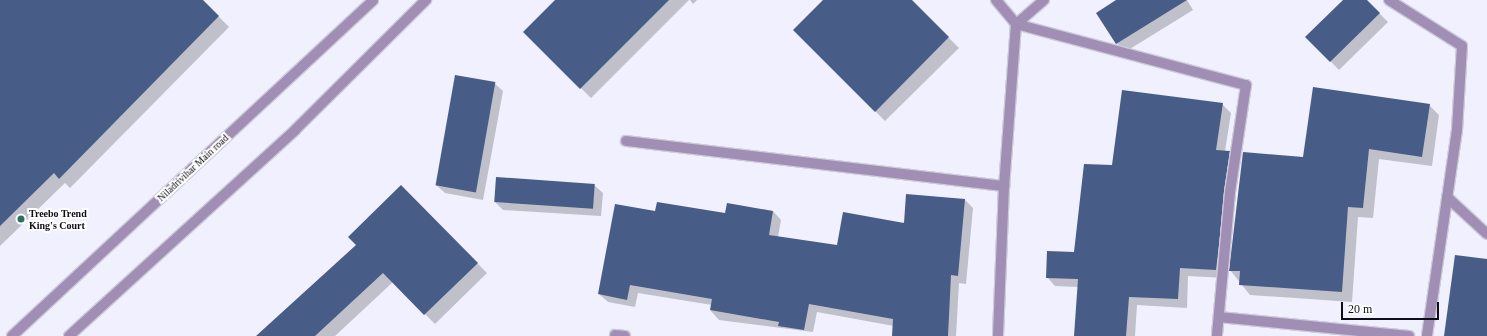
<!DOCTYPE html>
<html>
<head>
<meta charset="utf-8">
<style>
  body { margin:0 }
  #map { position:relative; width:1487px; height:336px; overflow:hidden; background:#f0f0fe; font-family:"Times New Roman",serif }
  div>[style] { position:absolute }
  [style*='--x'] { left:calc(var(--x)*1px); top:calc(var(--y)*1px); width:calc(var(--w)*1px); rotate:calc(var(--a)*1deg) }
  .shadow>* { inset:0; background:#0003 }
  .building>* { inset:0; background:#475c87; transform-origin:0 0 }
  .roads { filter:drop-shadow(1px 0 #ccccd9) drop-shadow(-1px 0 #ccccd9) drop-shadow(0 1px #ccccd9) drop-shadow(0 -1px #ccccd9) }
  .minor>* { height:10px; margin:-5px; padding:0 5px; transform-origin:5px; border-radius:5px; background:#a18eb5 }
  .dots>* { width:11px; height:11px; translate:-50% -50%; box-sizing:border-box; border:2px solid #fefefe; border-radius:50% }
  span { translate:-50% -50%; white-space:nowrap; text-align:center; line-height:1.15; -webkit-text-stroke:4px #fefefe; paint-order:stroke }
  .street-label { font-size:10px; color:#0e0e16 }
  .poi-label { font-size:10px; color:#0e0e16; font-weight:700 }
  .left { translate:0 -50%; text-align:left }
  .scale { position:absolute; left:1341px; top:302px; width:98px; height:18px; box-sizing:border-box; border:2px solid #0e0e16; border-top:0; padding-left:5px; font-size:12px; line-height:14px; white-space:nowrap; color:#0e0e16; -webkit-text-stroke:3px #fefefe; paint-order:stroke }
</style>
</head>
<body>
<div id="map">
  <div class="shadow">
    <div style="clip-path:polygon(0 0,202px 0,229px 27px,70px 188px,65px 183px,0 246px)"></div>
    <div style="clip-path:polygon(556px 0,689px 0,591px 98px,524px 32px)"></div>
    <div style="clip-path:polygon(690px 0,697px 0,693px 4px)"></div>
    <div style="clip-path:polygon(824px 0,911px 0,959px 48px,885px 121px,794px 30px)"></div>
    <div style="clip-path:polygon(1118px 0,1187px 0,1193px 10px,1125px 52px,1117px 43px)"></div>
    <div style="clip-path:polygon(1345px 0,1366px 0,1388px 22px,1339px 70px,1307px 37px)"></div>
    <div style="clip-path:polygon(494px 83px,503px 91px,483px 200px,445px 193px,436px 185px)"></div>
    <div style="clip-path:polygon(1222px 104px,1231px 113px,1225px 151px,1238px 160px,1225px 278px,1188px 276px,1187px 308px,1137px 305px,1135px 336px,1075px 336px,1079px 287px,1055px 286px,1047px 277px,1074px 253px,1112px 166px)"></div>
    <div style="clip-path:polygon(1429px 105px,1439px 115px,1432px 166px,1379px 159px,1373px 218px,1358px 217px,1352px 302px,1250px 295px,1230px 270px,1304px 158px)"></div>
    <div style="clip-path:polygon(594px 185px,603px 193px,601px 216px,503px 210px,495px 202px)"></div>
    <div style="clip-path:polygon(401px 186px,487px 273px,435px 324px,393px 282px,335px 336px,277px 336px,357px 245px)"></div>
    <div style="clip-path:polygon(965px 200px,973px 208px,966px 284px,959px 283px,956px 336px,893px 336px,894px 326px,817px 312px,813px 332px,719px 320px,711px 311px,712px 305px,638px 293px,635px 307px,608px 302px,599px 294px,656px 213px,726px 214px,773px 211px,781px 220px,778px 237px,838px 246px)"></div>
  </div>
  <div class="building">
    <div style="clip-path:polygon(0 0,203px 0,219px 16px,59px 179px,54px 173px,0 226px)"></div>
    <div style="clip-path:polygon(555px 0,669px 0,580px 89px,523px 32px)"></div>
    <div style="clip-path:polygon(823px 0,912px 0,949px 37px,875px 112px,793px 30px)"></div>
    <div style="clip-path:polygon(1116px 0,1187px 0,1116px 44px,1096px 13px)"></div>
    <div style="clip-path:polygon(1343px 0,1367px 0,1380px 13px,1330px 62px,1305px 37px)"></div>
    <div style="left:455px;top:75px;width:41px;height:112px;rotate:10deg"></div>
    <div style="clip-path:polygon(1313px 87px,1430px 104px,1422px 157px,1369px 149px,1363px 208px,1348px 207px,1342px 292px,1239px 285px,1240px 271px,1229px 271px,1243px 152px,1303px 157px)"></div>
    <div style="clip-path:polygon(1122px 90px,1223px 103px,1216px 150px,1230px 151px,1216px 270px,1180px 268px,1178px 299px,1129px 297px,1126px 336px,1074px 336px,1078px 279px,1046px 278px,1047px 251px,1074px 252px,1084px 164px,1112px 165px)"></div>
    <div style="left:496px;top:177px;width:99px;height:25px;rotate:4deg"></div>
    <div style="clip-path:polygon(401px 185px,478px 263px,424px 315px,383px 273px,315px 336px,256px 336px,356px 245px,348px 237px)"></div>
    <div style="clip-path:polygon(906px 194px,965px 199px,958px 276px,951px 275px,948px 336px,892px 336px,893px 319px,809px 304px,804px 330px,778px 326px,779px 322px,710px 310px,712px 299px,630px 285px,627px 300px,598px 294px,615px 204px,655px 211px,657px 202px,725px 213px,727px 203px,773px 211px,769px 235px,837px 245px,843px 212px,904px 223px)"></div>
    <div style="clip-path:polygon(1455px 255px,1487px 259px,1487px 336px,1444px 336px)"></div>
  </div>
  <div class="roads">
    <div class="minor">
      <div style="--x:996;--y:0;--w:31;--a:50"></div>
      <div style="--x:1016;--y:24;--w:162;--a:94.2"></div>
      <div style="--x:1004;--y:186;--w:150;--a:92.3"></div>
      <div style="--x:1044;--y:0;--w:37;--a:139"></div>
      <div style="--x:1016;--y:24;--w:238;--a:14.9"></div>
      <div style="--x:1246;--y:85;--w:108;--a:98.5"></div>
      <div style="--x:1230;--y:192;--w:145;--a:95.2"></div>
      <div style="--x:1389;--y:0;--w:86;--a:32.2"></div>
      <div style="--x:1462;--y:46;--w:84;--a:93.4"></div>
      <div style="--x:1457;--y:130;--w:208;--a:98.3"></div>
      <div style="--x:626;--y:141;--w:381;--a:6.8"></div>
      <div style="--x:1447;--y:197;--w:54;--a:42.8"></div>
      <div style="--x:1219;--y:317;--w:191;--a:5.7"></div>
      <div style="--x:615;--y:335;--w:10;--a:6"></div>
      <div style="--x:12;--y:336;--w:493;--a:-42.9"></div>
      <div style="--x:69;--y:336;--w:306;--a:-42.3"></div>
      <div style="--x:295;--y:130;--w:185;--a:-44.8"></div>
    </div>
  </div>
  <div class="dots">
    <div style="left:21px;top:219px;background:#2c6f61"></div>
  </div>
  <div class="street-label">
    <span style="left:193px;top:168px;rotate:-43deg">Niladrivihar Main road</span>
  </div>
  <div class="poi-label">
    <span class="left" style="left:29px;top:219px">Treebo Trend<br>King's Court</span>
  </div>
  <div class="scale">20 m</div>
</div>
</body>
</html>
